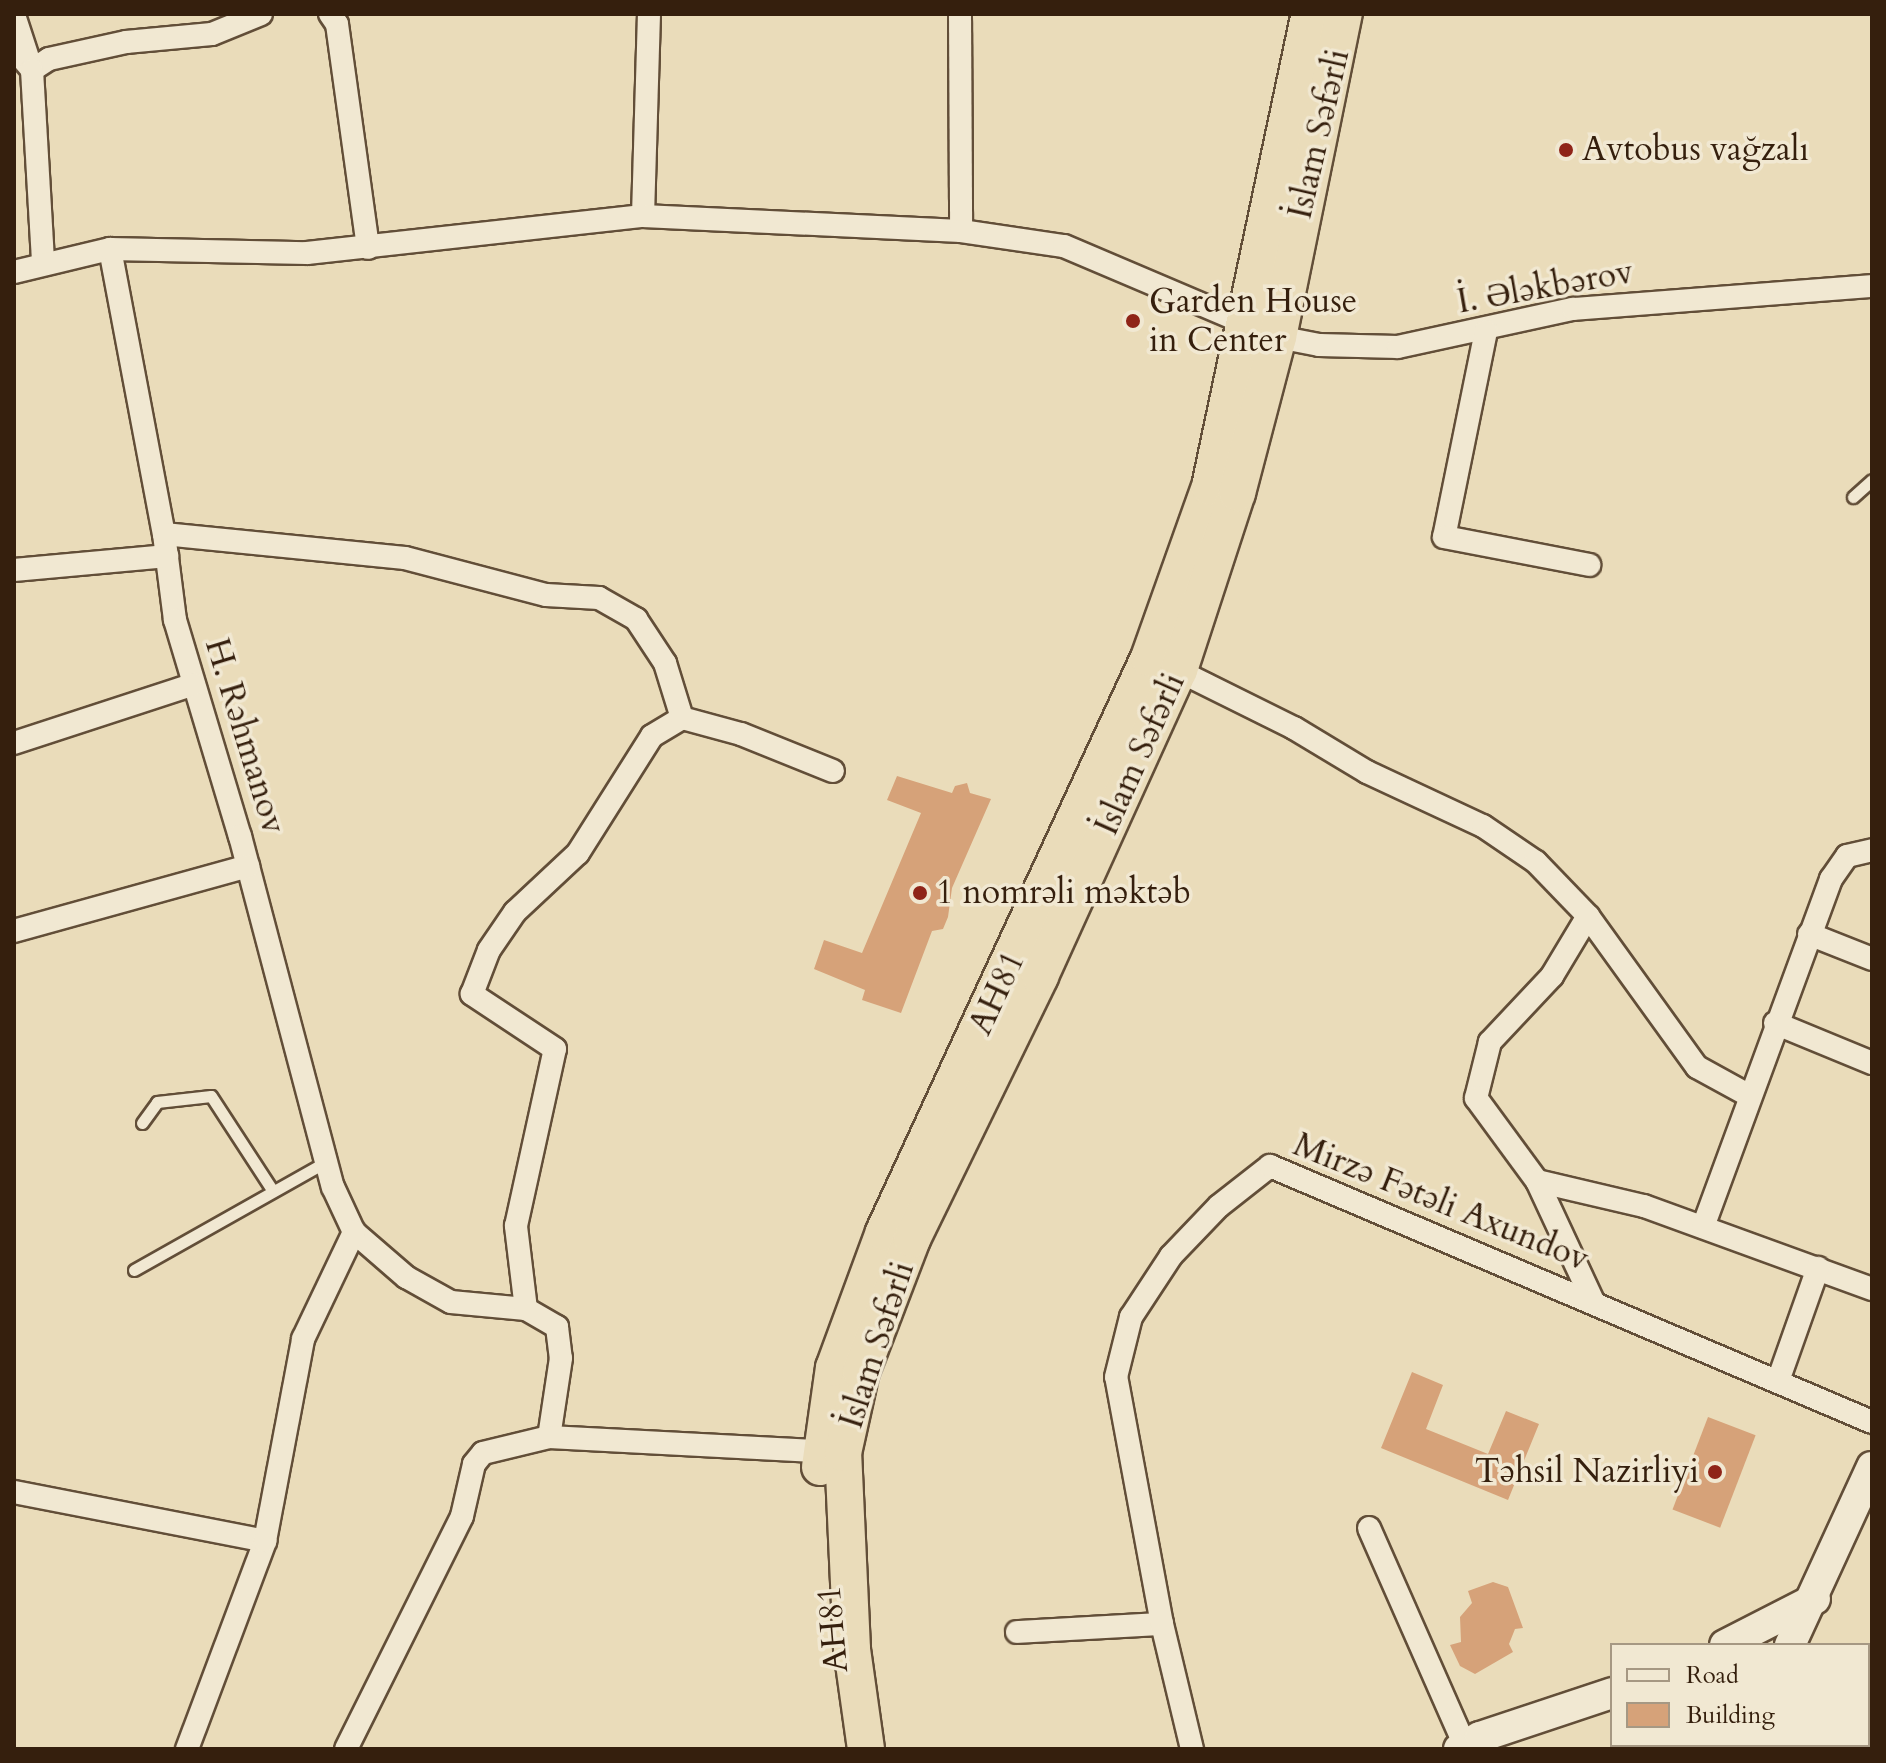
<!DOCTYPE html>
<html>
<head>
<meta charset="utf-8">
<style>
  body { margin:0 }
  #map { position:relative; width:1886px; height:1763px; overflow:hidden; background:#eadcba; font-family:Cardo,serif }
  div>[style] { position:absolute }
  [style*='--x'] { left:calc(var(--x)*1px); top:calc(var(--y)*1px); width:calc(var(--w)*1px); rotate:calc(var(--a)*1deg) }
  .building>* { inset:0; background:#d6a279; transform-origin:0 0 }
  .roads { filter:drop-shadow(2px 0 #624e38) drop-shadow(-2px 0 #624e38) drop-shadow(0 2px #624e38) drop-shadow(0 -2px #624e38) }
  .service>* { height:11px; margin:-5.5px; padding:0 5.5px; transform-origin:5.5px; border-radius:5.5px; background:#f1e8d2 }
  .minor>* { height:22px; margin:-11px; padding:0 11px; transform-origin:11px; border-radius:11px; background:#f1e8d2 }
  .secondary>* { height:30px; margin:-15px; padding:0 15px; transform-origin:15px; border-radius:15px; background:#f1e8d2 }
  .trunk>* { height:36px; margin:-18px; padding:0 18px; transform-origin:18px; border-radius:18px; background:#eadcba }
  .dots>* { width:22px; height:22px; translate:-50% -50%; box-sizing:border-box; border:4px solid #f1e8d2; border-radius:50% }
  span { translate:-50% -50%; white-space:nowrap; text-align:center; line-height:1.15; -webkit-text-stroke:7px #f1e8d2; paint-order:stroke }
  .street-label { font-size:34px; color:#351f0d }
  .poi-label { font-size:34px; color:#351f0d }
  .left { translate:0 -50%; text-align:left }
  .right { translate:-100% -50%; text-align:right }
  .frame { position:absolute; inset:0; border:16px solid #351f0d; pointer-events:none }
  .legend { position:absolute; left:1610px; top:1643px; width:260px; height:104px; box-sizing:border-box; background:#f1e8d2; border:2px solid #a69883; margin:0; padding:10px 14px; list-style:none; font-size:24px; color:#351f0d }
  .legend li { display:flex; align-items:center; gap:16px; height:40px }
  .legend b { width:40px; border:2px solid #a69883 }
</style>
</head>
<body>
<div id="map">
  <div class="building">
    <div style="clip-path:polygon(897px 776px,952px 793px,955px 786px,967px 783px,970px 793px,991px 799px,952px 888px,948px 917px,943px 929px,932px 931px,901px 1013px,862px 1000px,865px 990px,814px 969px,824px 940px,862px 953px,921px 813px,887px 800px)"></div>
    <div style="clip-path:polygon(1412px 1372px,1443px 1385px,1426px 1429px,1488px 1454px,1506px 1411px,1539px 1424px,1508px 1500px,1381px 1448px)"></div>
    <div style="left:1708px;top:1417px;width:51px;height:99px;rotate:21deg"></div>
    <div style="clip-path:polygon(1493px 1582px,1508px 1587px,1523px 1628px,1515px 1629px,1509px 1644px,1513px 1652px,1475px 1674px,1460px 1666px,1450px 1645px,1461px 1642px,1460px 1617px,1472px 1603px,1468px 1591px)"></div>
  </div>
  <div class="roads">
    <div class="service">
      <div style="--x:1853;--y:497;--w:25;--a:-42"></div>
      <div style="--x:142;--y:1123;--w:26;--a:-54"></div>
      <div style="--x:157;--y:1102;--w:54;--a:-6.3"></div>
      <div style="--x:211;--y:1096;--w:113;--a:56.9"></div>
      <div style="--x:134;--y:1270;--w:220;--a:-29.4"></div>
    </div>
    <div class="minor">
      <div style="--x:330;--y:14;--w:12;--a:55"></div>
      <div style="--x:337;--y:24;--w:226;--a:82.1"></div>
      <div style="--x:960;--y:14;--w:217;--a:89.7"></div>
      <div style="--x:14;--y:15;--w:58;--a:71.9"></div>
      <div style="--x:32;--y:70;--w:20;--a:-33"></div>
      <div style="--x:49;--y:59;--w:79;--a:-12.4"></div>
      <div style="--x:126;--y:42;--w:86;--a:-5.3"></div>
      <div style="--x:212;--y:34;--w:53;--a:-22.2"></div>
      <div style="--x:22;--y:58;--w:16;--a:50"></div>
      <div style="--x:32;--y:70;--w:192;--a:86.7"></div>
      <div style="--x:643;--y:216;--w:202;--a:-88.3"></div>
      <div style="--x:110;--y:249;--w:290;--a:79.3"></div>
      <div style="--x:164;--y:534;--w:87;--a:82.7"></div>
      <div style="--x:175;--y:620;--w:226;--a:73.3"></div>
      <div style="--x:240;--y:836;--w:363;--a:75.2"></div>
      <div style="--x:333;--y:1187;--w:50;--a:65"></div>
      <div style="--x:354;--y:1232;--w:69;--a:40.9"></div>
      <div style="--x:406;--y:1277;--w:51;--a:29.1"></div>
      <div style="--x:451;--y:1302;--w:75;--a:5.3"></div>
      <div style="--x:526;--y:1309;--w:36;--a:30"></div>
      <div style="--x:557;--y:1327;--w:31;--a:83"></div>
      <div style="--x:561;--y:1358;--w:80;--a:98.6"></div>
      <div style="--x:14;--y:272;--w:99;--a:-13.5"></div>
      <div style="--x:110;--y:249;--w:197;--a:1.2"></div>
      <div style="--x:307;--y:253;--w:338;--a:-6.3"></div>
      <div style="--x:643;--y:216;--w:318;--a:2.7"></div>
      <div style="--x:961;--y:231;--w:104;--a:8.3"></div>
      <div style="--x:1064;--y:246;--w:233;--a:23"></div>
      <div style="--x:1278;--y:337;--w:42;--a:11"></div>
      <div style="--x:1319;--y:345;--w:79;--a:1.5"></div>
      <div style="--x:1398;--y:347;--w:179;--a:-12.3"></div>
      <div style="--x:1573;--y:309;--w:300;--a:-4.4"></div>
      <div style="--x:1486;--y:331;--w:210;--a:101.5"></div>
      <div style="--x:1444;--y:537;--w:148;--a:10.9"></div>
      <div style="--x:164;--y:534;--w:242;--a:5.7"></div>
      <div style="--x:405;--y:558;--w:146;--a:14.7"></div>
      <div style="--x:546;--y:595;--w:53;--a:3.2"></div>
      <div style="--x:599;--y:598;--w:43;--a:29.6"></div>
      <div style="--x:636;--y:619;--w:53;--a:56.6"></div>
      <div style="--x:665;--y:663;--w:58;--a:72.8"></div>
      <div style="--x:14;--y:570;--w:154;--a:-5.2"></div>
      <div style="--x:1169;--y:666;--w:140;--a:26.4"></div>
      <div style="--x:1294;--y:728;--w:85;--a:31.1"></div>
      <div style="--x:1367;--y:772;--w:128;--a:25"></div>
      <div style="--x:1483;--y:826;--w:64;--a:34.2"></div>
      <div style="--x:1536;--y:862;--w:75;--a:46.1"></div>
      <div style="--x:1588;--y:916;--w:186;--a:54.2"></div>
      <div style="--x:1697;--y:1067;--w:58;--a:28.8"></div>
      <div style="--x:14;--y:743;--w:189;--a:-18.1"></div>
      <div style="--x:1588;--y:916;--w:70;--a:121"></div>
      <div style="--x:1552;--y:976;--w:91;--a:133.2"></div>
      <div style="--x:1490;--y:1042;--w:58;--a:104"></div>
      <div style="--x:1476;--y:1098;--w:103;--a:53.7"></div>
      <div style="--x:1537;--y:1181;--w:132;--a:65"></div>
      <div style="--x:14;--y:931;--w:243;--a:-15.5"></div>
      <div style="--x:1809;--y:934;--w:68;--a:21.6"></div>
      <div style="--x:1775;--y:1023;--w:105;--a:22.4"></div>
      <div style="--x:1537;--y:1181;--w:110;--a:13.2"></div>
      <div style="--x:1644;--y:1206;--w:243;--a:20"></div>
      <div style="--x:1703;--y:1227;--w:371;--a:-69.8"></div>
      <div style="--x:1831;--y:879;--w:28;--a:-55"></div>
      <div style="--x:1847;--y:856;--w:26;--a:-13"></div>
      <div style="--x:526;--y:1309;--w:84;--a:-96.9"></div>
      <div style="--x:516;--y:1226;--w:181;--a:-77.6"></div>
      <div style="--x:555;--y:1049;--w:100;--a:-146.5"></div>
      <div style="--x:472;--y:994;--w:47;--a:-68.9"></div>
      <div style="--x:489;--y:950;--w:46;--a:-55.6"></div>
      <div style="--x:515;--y:912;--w:86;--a:-43.1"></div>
      <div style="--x:578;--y:853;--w:138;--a:-57.7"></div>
      <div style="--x:652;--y:736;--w:35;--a:-31"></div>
      <div style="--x:682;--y:718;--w:61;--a:15.2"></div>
      <div style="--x:741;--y:734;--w:99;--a:21.9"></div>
      <div style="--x:1778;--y:1381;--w:120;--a:-70.5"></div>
      <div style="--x:14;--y:1492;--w:256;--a:11"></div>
      <div style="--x:1369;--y:1528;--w:238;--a:66.2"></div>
      <div style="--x:1017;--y:1632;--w:145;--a:-3.2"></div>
      <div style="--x:187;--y:1749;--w:222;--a:-69.4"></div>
      <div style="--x:265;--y:1541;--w:206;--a:-79.3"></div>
      <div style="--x:303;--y:1339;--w:119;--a:-64.5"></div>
      <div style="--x:346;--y:1749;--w:260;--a:-63.5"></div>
      <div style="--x:462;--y:1516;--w:53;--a:-77"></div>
      <div style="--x:474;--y:1464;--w:14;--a:-51"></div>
      <div style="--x:483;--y:1453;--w:68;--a:-13.6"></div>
      <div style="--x:549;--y:1437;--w:285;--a:3"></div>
      <div style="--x:1192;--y:1749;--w:129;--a:-103.5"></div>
      <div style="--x:1162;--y:1624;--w:251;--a:-100.5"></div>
      <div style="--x:1116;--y:1377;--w:62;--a:-76"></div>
      <div style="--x:1131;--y:1317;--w:73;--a:-56.7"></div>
      <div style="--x:1171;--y:1256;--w:69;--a:-46.2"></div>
      <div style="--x:1219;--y:1206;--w:65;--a:-38.1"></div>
      <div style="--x:1270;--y:1166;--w:654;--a:23.04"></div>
    </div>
    <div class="secondary">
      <div style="--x:1725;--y:1645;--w:101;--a:-27.1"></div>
      <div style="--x:1790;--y:1645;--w:196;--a:-65.3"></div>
      <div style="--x:1459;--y:1749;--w:24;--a:-30"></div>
      <div style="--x:1480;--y:1737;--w:139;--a:-18.4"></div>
      <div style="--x:1734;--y:1749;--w:4;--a:-63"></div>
    </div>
    <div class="trunk">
      <div style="--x:820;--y:1467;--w:100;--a:-82"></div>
      <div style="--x:834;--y:1368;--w:145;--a:-69.8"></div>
      <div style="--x:884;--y:1232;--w:632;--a:-65.22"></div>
      <div style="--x:1149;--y:658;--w:182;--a:-70.4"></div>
      <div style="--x:1210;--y:487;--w:483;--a:-78.1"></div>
      <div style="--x:866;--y:1749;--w:101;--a:-98"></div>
      <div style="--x:852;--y:1649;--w:196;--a:-92.6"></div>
      <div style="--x:843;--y:1453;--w:83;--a:-77.5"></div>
      <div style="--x:861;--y:1372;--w:142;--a:-69"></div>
      <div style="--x:912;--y:1239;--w:292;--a:-64"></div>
      <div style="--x:1040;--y:976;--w:336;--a:-65.6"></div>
      <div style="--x:1179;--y:670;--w:186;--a:-71.9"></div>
      <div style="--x:1237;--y:493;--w:161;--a:-75.3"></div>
      <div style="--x:1278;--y:337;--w:330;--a:-78.5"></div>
    </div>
  </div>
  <div class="dots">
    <div style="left:1566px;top:150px;background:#8f2418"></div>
    <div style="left:1133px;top:321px;background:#8f2418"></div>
    <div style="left:920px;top:893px;background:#8f2418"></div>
    <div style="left:1715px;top:1472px;background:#8f2418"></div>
  </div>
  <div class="street-label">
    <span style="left:1319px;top:134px;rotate:-77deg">İslam Səfərli</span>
    <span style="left:1545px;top:287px;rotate:-10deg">İ. Ələkbərov</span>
    <span style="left:245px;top:736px;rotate:73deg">H. Rəhmanov</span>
    <span style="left:1140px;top:754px;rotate:-66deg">İslam Səfərli</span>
    <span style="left:997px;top:993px;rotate:-65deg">AH81</span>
    <span style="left:1441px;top:1202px;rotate:22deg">Mirzə Fətəli Axundov</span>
    <span style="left:877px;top:1345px;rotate:-72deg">İslam Səfərli</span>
    <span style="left:833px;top:1629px;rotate:-95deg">AH81</span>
  </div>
  <div class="poi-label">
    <span class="left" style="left:1582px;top:150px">Avtobus vağzalı</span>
    <span class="left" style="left:1149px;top:321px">Garden House<br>in Center</span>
    <span class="left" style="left:936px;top:893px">1 nomrəli məktəb</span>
    <span class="right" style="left:1699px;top:1472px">Təhsil Nazirliyi</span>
  </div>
  <div class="frame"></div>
  <ul class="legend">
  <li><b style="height:10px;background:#f1e8d2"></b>Road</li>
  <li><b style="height:22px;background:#d6a279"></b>Building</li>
  </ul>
</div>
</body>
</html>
